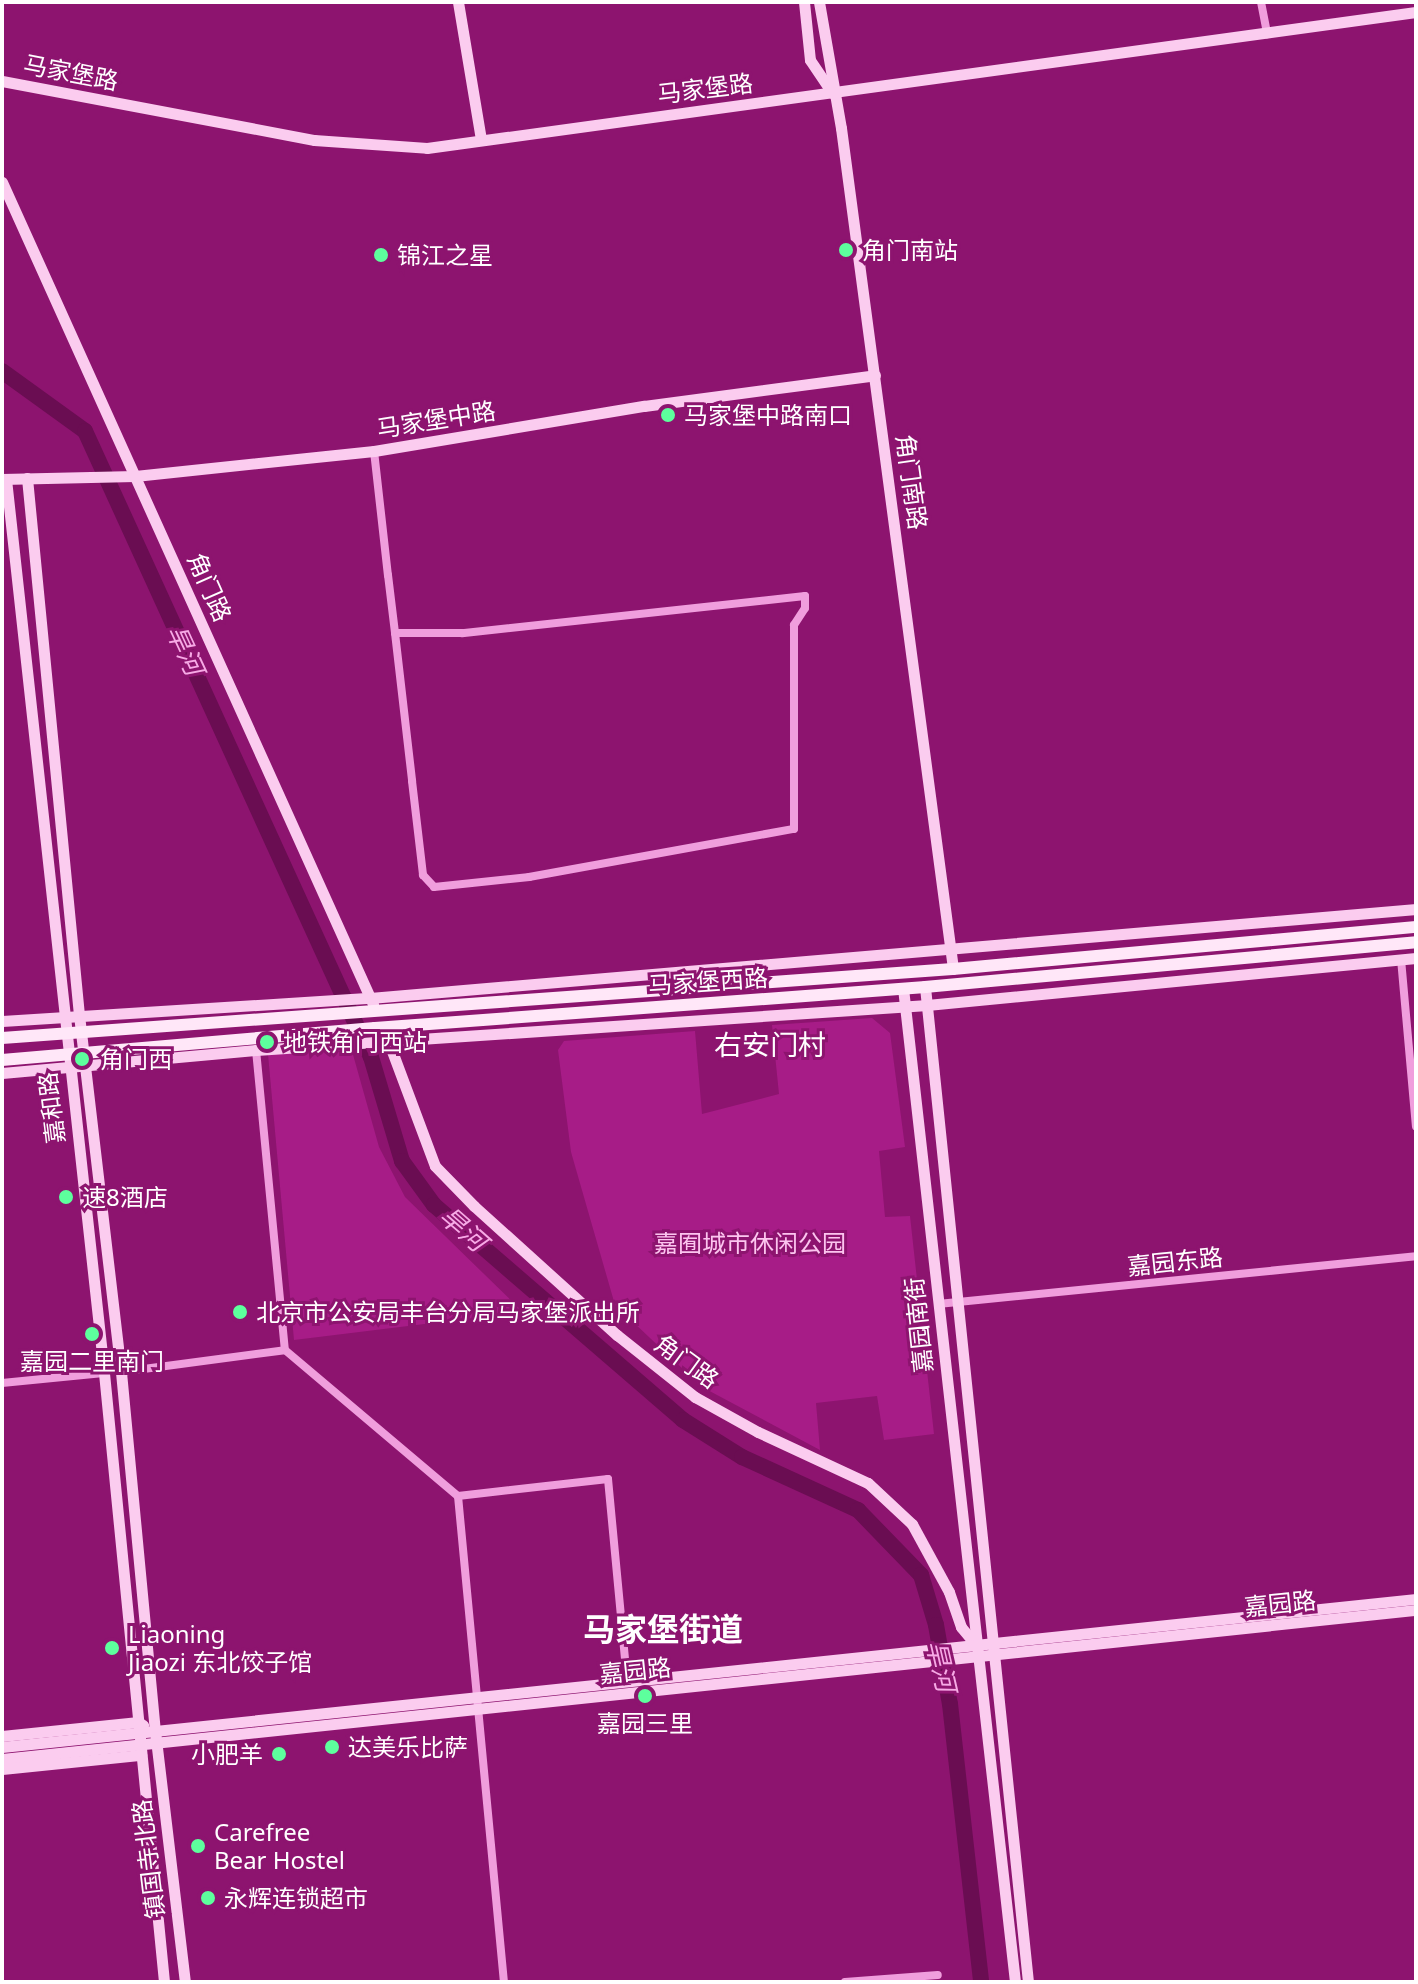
<!DOCTYPE html>
<html>
<head>
<meta charset="utf-8">
<style>
  body { margin:0 }
  #map { position:relative; width:1418px; height:1984px; overflow:hidden; background:#8d146f; font-family:"Noto Sans","Noto Sans SC",sans-serif }
  div>[style] { position:absolute }
  [style*='--x'] { left:calc(var(--x)*1px); top:calc(var(--y)*1px); width:calc(var(--w)*1px); rotate:calc(var(--a)*1deg) }
  .green>* { inset:0; background:#a71c87 }
  .river>* { height:16px; margin:-8px; padding:0 8px; transform-origin:8px; border-radius:8px; background:#6a0d52 }
  .street>* { height:8px; margin:-4px; padding:0 4px; transform-origin:4px; border-radius:4px; background:#f09edd }
  .secondary>* { height:11px; margin:-5.5px; padding:0 5.5px; transform-origin:5.5px; border-radius:5.5px; background:#fbccef }
  .primary>* { height:12px; margin:-6px; padding:0 6px; transform-origin:6px; border-radius:6px; background:#ffe7f8 }
  .dots>* { width:22px; height:22px; translate:-50% -50%; box-sizing:border-box; border:4px solid #8d146f; border-radius:50% }
  span { translate:-50% -50%; white-space:nowrap; text-align:center; line-height:1.15; -webkit-text-stroke:6px #8d146f; paint-order:stroke }
  .street-label { font-size:24px; color:#fff }
  .poi-label { font-size:24px; color:#fff }
  .left { translate:0 -50%; text-align:left }
  .right { translate:-100% -50%; text-align:right }
  .park-label { font-size:24px; color:#fcc5ef }
  .water-label { font-size:26px; color:#f7aae6; font-style:italic }
  .quarter-label { font-size:28px; color:#fff }
  .district-label { font-size:32px; color:#fff; font-weight:700 }
  .frame { position:absolute; inset:0; border:4px solid #fff; pointer-events:none }
</style>
</head>
<body>
<div id="map">
  <div class="green">
    <div style="clip-path:polygon(872px 1018px,890px 1033px,905px 1147px,879px 1151px,885px 1217px,910px 1216px,934px 1434px,884px 1440px,877px 1396px,816px 1403px,820px 1450px,702px 1387px,615px 1305px,571px 1152px,558px 1050px,564px 1041px,695px 1031px,702px 1114px,779px 1094px,772px 1025px)"></div>
    <div style="clip-path:polygon(352px 1051px,379px 1147px,405px 1197px,523px 1312px,294px 1340px,268px 1054px)"></div>
  </div>
  <div class="river">
    <div style="--x:2;--y:371;--w:102;--a:35.9"></div>
    <div style="--x:85;--y:431;--w:688;--a:65.45"></div>
    <div style="--x:371;--y:1057;--w:109;--a:73.4"></div>
    <div style="--x:402;--y:1161;--w:54;--a:54"></div>
    <div style="--x:434;--y:1205;--w:329;--a:40.8"></div>
    <div style="--x:683;--y:1420;--w:70;--a:32.1"></div>
    <div style="--x:742;--y:1457;--w:128;--a:24.6"></div>
    <div style="--x:858;--y:1510;--w:91;--a:45.9"></div>
    <div style="--x:921;--y:1575;--w:52;--a:73.3"></div>
    <div style="--x:936;--y:1625;--w:80;--a:80"></div>
    <div style="--x:950;--y:1704;--w:280;--a:83.6"></div>
  </div>
  <div class="street">
    <div style="--x:1261;--y:2;--w:33;--a:79"></div>
    <div style="--x:374;--y:451;--w:125;--a:83.6"></div>
    <div style="--x:388;--y:575;--w:58;--a:83.1"></div>
    <div style="--x:395;--y:633;--w:149;--a:83.4"></div>
    <div style="--x:412;--y:781;--w:95;--a:83.3"></div>
    <div style="--x:423;--y:875;--w:16;--a:47"></div>
    <div style="--x:434;--y:887;--w:96;--a:-6"></div>
    <div style="--x:529;--y:877;--w:269;--a:-10.3"></div>
    <div style="--x:794;--y:829;--w:204;--a:-90"></div>
    <div style="--x:794;--y:625;--w:20;--a:-57"></div>
    <div style="--x:805;--y:608;--w:12;--a:-90"></div>
    <div style="--x:805;--y:596;--w:345;--a:173.8"></div>
    <div style="--x:462;--y:633;--w:67;--a:180"></div>
    <div style="--x:1401;--y:959;--w:168;--a:84.9"></div>
    <div style="--x:256;--y:1050;--w:301;--a:84.5"></div>
    <div style="--x:285;--y:1350;--w:226;--a:40.2"></div>
    <div style="--x:458;--y:1496;--w:488;--a:84.6"></div>
    <div style="--x:938;--y:1304;--w:480;--a:-5.7"></div>
    <div style="--x:121;--y:1372;--w:165;--a:-7.6"></div>
    <div style="--x:2;--y:1383;--w:102;--a:-5.6"></div>
    <div style="--x:458;--y:1496;--w:151;--a:-6.5"></div>
    <div style="--x:608;--y:1479;--w:203;--a:84.6"></div>
    <div style="--x:845;--y:1982;--w:93;--a:-4.3"></div>
  </div>
  <div class="secondary">
    <div style="--x:458;--y:2;--w:140;--a:80.5"></div>
    <div style="--x:804;--y:2;--w:58;--a:84.1"></div>
    <div style="--x:810;--y:60;--w:40;--a:56"></div>
    <div style="--x:819;--y:2;--w:128;--a:80.1"></div>
    <div style="--x:841;--y:128;--w:848;--a:82.41"></div>
    <div style="--x:2;--y:81;--w:318;--a:10.7"></div>
    <div style="--x:314;--y:140;--w:113;--a:4"></div>
    <div style="--x:427;--y:148;--w:998;--a:-7.83"></div>
    <div style="--x:2;--y:182;--w:902;--a:65.71"></div>
    <div style="--x:27;--y:478;--w:540;--a:84.47"></div>
    <div style="--x:79;--y:1015;--w:359;--a:83.3"></div>
    <div style="--x:121;--y:1372;--w:361;--a:84.6"></div>
    <div style="--x:155;--y:1731;--w:253;--a:83.2"></div>
    <div style="--x:2;--y:479;--w:133;--a:-1.3"></div>
    <div style="--x:135;--y:476;--w:240;--a:-6"></div>
    <div style="--x:374;--y:451;--w:274;--a:-9.5"></div>
    <div style="--x:644;--y:406;--w:233;--a:-7.6"></div>
    <div style="--x:6;--y:479;--w:899;--a:83.74"></div>
    <div style="--x:104;--y:1373;--w:612;--a:84.37"></div>
    <div style="--x:925;--y:987;--w:1000;--a:84.09"></div>
    <div style="--x:903;--y:988;--w:1000;--a:83.57"></div>
    <div style="--x:2;--y:1021;--w:369;--a:-3.6"></div>
    <div style="--x:370;--y:998;--w:1050;--a:-4.86"></div>
    <div style="--x:383;--y:1027;--w:148;--a:69.5"></div>
    <div style="--x:435;--y:1166;--w:56;--a:45.7"></div>
    <div style="--x:474;--y:1206;--w:193;--a:42.1"></div>
    <div style="--x:617;--y:1335;--w:100;--a:38.5"></div>
    <div style="--x:695;--y:1397;--w:72;--a:29.1"></div>
    <div style="--x:758;--y:1432;--w:121;--a:24.9"></div>
    <div style="--x:868;--y:1483;--w:60;--a:43"></div>
    <div style="--x:912;--y:1524;--w:77;--a:61.4"></div>
    <div style="--x:949;--y:1592;--w:37;--a:71"></div>
    <div style="--x:961;--y:1627;--w:23;--a:50"></div>
    <div style="--x:2;--y:1073;--w:255;--a:-5.2"></div>
    <div style="--x:256;--y:1050;--w:673;--a:-3.84"></div>
    <div style="--x:927;--y:1005;--w:491;--a:-5.5"></div>
    <div style="--x:2;--y:1736;--w:137;--a:-5.9"></div>
    <div style="--x:138;--y:1722;--w:6;--a:31"></div>
    <div style="--x:2;--y:1747;--w:1422;--a:-5.98"></div>
    <div style="--x:2;--y:1759;--w:1422;--a:-6.02"></div>
    <div style="--x:2;--y:1769;--w:140;--a:-5.8"></div>
  </div>
  <div class="primary">
    <div style="--x:2;--y:1038;--w:953;--a:-4.15"></div>
    <div style="--x:953;--y:969;--w:465;--a:-5.2"></div>
    <div style="--x:2;--y:1060;--w:374;--a:-4.9"></div>
    <div style="--x:375;--y:1028;--w:552;--a:-4.26"></div>
    <div style="--x:925;--y:987;--w:493;--a:-5.2"></div>
  </div>
  <div class="dots">
    <div style="left:846px;top:250px;background:#5dff9d"></div>
    <div style="left:381px;top:255px;background:#5dff9d"></div>
    <div style="left:668px;top:415px;background:#5dff9d"></div>
    <div style="left:267px;top:1042px;background:#5dff9d"></div>
    <div style="left:82px;top:1059px;background:#5dff9d"></div>
    <div style="left:66px;top:1197px;background:#5dff9d"></div>
    <div style="left:240px;top:1312px;background:#5dff9d"></div>
    <div style="left:92px;top:1334px;background:#5dff9d"></div>
    <div style="left:112px;top:1648px;background:#5dff9d"></div>
    <div style="left:645px;top:1696px;background:#5dff9d"></div>
    <div style="left:332px;top:1747px;background:#5dff9d"></div>
    <div style="left:279px;top:1754px;background:#5dff9d"></div>
    <div style="left:198px;top:1846px;background:#5dff9d"></div>
    <div style="left:208px;top:1898px;background:#5dff9d"></div>
  </div>
  <div class="street-label">
    <span style="left:71px;top:72px;rotate:11deg">马家堡路</span>
    <span style="left:705px;top:88px;rotate:-7deg">马家堡路</span>
    <span style="left:436px;top:419px;rotate:-9deg">马家堡中路</span>
    <span style="left:912px;top:482px;rotate:82deg">角门南路</span>
    <span style="left:210px;top:587px;rotate:66deg">角门路</span>
    <span style="left:708px;top:981px;rotate:-4deg">马家堡西路</span>
    <span style="left:51px;top:1108px;rotate:-97deg">嘉和路</span>
    <span style="left:1175px;top:1261px;rotate:-6deg">嘉园东路</span>
    <span style="left:918px;top:1325px;rotate:-96deg">嘉园南街</span>
    <span style="left:687px;top:1361px;rotate:36deg">角门路</span>
    <span style="left:1280px;top:1603px;rotate:-6deg">嘉园路</span>
    <span style="left:635px;top:1670px;rotate:-6deg">嘉园路</span>
    <span style="left:148px;top:1859px;rotate:-97deg">镇国寺北路</span>
  </div>
  <div class="poi-label">
    <span class="left" style="left:862px;top:250px">角门南站</span>
    <span class="left" style="left:397px;top:255px">锦江之星</span>
    <span class="left" style="left:684px;top:415px">马家堡中路南口</span>
    <span class="left" style="left:283px;top:1042px">地铁角门西站</span>
    <span class="left" style="left:100px;top:1059px">角门西</span>
    <span class="left" style="left:82px;top:1197px">速8酒店</span>
    <span class="left" style="left:256px;top:1312px">北京市公安局丰台分局马家堡派出所</span>
    <span style="left:92px;top:1361px">嘉园二里南门</span>
    <span class="left" style="left:128px;top:1648px">Liaoning<br>Jiaozi 东北饺子馆</span>
    <span style="left:645px;top:1723px">嘉园三里</span>
    <span class="left" style="left:348px;top:1747px">达美乐比萨</span>
    <span class="right" style="left:263px;top:1754px">小肥羊</span>
    <span class="left" style="left:214px;top:1846px">Carefree<br>Bear Hostel</span>
    <span class="left" style="left:224px;top:1898px">永辉连锁超市</span>
  </div>
  <div class="park-label">
    <span style="left:750px;top:1243px">嘉囿城市休闲公园</span>
  </div>
  <div class="water-label">
    <span style="left:185px;top:650px;rotate:65deg">旱河</span>
    <span style="left:463px;top:1229px;rotate:41deg">旱河</span>
    <span style="left:941px;top:1666px;rotate:77deg">旱河</span>
  </div>
  <div class="quarter-label">
    <span style="left:770px;top:1044px">右安门村</span>
  </div>
  <div class="district-label">
    <span style="left:663px;top:1629px">马家堡街道</span>
  </div>
  <div class="frame"></div>
</div>
</body>
</html>
